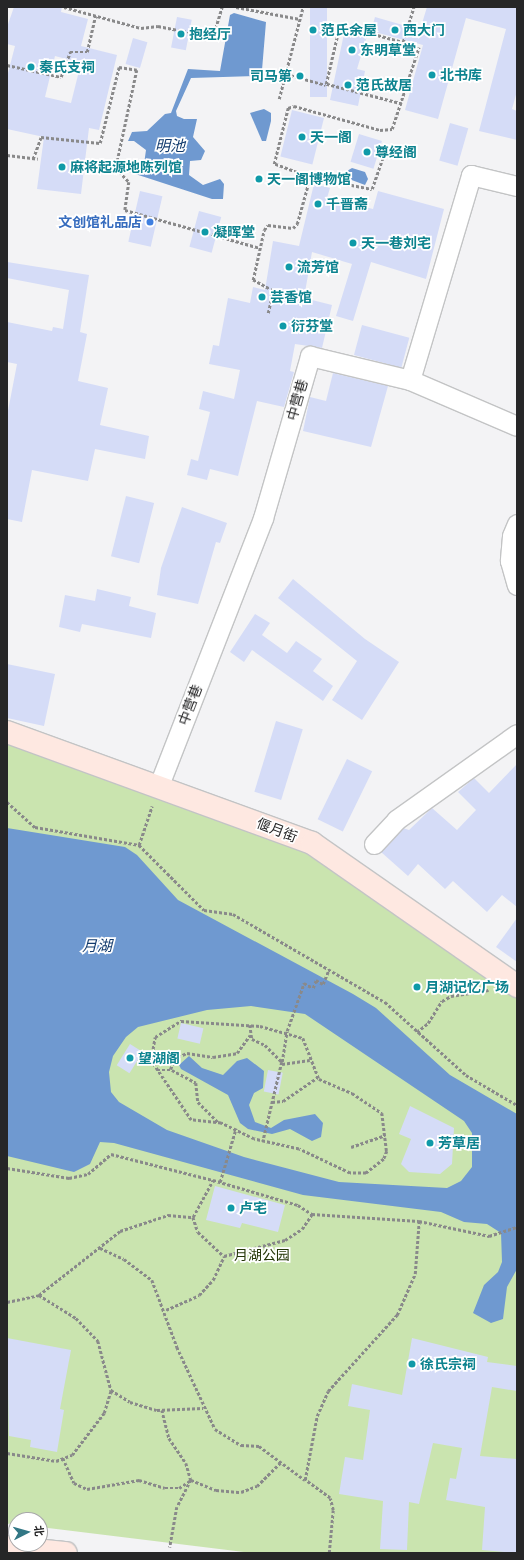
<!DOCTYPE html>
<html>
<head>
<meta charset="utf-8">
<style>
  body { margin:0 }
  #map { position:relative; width:524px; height:1560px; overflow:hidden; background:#f3f3f5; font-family:Jost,"Noto Sans SC",sans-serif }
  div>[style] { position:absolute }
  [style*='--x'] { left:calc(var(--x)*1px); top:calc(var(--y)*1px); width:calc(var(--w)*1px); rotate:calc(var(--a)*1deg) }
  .green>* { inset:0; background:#cae4af }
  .water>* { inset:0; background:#6f99d0 }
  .building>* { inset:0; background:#d5dcf7; transform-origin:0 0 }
  .path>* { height:2.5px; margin-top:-1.25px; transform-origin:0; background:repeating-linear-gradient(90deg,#89898a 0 3px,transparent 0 5px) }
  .roads { filter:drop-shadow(1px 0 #c3c4c5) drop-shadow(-1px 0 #c3c4c5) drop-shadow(0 1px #c3c4c5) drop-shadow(0 -1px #c3c4c5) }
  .street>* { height:19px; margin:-9.5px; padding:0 9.5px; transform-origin:9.5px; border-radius:9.5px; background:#fff }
  .secondary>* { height:22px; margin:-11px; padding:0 11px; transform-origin:11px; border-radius:11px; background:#fee8e1 }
  .dots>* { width:11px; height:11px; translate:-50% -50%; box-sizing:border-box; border:2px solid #fff; border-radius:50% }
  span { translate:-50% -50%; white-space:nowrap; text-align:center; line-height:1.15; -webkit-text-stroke:3.5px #fff; paint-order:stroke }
  .culture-label { font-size:14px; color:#0d838f; font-weight:700 }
  .left { translate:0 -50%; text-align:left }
  .right { translate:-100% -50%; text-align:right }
  .shop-label { font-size:14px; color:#366cbe; font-weight:700 }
  .street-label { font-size:14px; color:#262627 }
  .park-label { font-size:14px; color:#243707 }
  .water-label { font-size:15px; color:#113a6d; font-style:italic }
  .frame { position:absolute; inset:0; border:8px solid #262627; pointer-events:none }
  .north { position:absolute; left:8px; top:1512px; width:40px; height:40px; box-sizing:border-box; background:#fff; border:1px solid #a8a8a9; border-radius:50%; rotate:84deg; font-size:11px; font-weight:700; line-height:16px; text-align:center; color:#262627 }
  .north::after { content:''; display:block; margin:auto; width:14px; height:18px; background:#327785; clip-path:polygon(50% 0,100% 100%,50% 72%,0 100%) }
</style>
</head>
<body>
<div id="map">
  <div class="green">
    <div style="clip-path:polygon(7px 743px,310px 848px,517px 990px,517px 1553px,252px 1553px,40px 1527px,40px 1520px,7px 1524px)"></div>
  </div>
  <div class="water">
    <div style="clip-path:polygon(234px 13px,266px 22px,262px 70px,255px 76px,191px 78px,176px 111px,177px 116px,184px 119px,197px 119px,193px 137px,205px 151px,201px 160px,190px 161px,189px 175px,203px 185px,220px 179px,224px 184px,223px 199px,212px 199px,120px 169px,130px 163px,144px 164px,146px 150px,134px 141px,128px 141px,132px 132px,147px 131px,165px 114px,171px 113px,188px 69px,220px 71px,230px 15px)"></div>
    <div style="clip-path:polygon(264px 109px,271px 113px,271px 121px,266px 141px,262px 141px,250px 113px)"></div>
    <div style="clip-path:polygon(352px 168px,365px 172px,368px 179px,365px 185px,349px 179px,347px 171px)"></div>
    <div style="clip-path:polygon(evenodd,7px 828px,125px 847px,137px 855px,178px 900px,353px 994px,376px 1008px,450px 1075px,517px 1114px,517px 1269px,507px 1287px,503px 1319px,491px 1323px,473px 1313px,484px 1285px,498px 1272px,502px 1262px,501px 1233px,487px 1224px,464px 1222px,441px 1212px,303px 1195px,114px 1143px,100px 1142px,90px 1164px,74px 1172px,7px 1156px,7px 828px,251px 1006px,305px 1014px,464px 1121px,472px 1133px,472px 1167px,461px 1181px,447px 1188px,339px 1182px,244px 1157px,167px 1130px,119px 1102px,111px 1092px,109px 1072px,113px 1056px,126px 1037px,138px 1027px,207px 1010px,251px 1006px)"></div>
    <div style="clip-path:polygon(189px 1056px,202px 1068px,223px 1075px,237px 1061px,247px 1058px,264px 1071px,263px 1088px,254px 1093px,249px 1105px,255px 1122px,271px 1128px,284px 1120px,315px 1114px,323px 1123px,321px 1137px,312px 1141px,290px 1129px,272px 1134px,248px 1129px,240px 1123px,228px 1095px,181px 1069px,179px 1065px)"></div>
  </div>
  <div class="building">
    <div style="clip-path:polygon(evenodd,14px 7px,62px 7px,61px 12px,88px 19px,81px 46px,117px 55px,99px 130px,89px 128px,81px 194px,37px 189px,44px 137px,7px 129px,7px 77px,15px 46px,7px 44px,7px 27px,14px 7px,55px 56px,81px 63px,71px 103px,45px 97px,55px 56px)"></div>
    <div style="left:310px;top:7px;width:17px;height:90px"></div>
    <div style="clip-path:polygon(427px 7px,517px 7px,517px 91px,512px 109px,517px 111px,517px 140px,479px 131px,506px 29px,466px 18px,438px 119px,405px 110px,423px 45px,371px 31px,375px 17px,420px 30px)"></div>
    <div style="left:177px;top:17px;width:15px;height:31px;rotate:11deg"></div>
    <div style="clip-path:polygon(345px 29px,367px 36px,357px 69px,365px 71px,358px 106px,330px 100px)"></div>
    <div style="left:133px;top:38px;width:15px;height:27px;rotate:16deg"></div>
    <div style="left:292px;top:110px;width:33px;height:48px;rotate:14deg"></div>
    <div style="left:450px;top:123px;width:19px;height:39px;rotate:16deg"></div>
    <div style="left:359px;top:134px;width:24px;height:29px;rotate:17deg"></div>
    <div style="clip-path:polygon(314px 184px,330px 188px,327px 198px,373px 209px,378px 191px,444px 209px,426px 279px,371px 262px,353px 321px,336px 316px,352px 264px,312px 252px,304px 298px,332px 305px,322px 348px,295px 344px,290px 371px,294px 372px,284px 407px,257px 401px,238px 476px,210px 469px,207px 480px,187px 475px,191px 459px,198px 461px,210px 412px,199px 409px,203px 391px,234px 399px,240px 370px,209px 364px,213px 345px,219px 346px,228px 298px,250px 303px,253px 287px,265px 290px,273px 241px,299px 246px)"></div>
    <div style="left:140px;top:191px;width:23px;height:52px;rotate:13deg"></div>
    <div style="left:199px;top:211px;width:23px;height:37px;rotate:15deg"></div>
    <div style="clip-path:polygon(7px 262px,89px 275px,80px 332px,87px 334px,78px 381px,108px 388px,100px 425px,149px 436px,145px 459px,95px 449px,88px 481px,32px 470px,22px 522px,7px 519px,7px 416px,17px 364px,7px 362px,7px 322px,52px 331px,53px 327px,63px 329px,69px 290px,7px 278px)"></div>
    <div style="left:362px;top:325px;width:49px;height:31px;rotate:15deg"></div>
    <div style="clip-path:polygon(333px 373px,388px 386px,371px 447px,303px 431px,310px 397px,326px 401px)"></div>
    <div style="left:126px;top:496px;width:29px;height:62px;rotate:14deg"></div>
    <div style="clip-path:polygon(182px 507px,227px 523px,220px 543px,216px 542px,198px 604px,157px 595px,161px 568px)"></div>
    <div style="clip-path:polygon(293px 579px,365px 639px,399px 662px,362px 720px,332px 700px,357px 661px,278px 598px)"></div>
    <div style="clip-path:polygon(97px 589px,131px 597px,129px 606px,156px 613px,151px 638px,82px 624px,80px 632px,59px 627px,65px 595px,95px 601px)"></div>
    <div style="clip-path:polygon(255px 614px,270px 623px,262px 635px,287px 653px,296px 641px,322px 659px,313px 671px,333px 686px,323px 701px,252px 650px,244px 662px,230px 652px)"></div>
    <div style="clip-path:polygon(7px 664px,55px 674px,44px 726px,7px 718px)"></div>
    <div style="left:276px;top:721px;width:28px;height:74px;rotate:17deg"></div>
    <div style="left:347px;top:759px;width:28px;height:67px;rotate:26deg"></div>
    <div style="clip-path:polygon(517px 764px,517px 907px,502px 895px,487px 912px,453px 881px,445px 889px,418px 864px,408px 876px,381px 852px,403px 828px,409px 830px,432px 808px,457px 830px,476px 810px,458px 792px,474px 778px,489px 793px)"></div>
    <div style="clip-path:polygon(517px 918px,517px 962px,496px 947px)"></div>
    <div style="left:181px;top:1023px;width:23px;height:16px;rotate:13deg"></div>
    <div style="left:130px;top:1044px;width:15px;height:25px;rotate:32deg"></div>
    <div style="left:268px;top:1070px;width:15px;height:22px;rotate:11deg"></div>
    <div style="clip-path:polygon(410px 1106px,454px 1128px,452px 1164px,440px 1174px,409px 1172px,401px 1164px,411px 1139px,399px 1134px)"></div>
    <div style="clip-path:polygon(215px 1186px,285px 1205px,278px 1232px,242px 1223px,240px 1228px,206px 1220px)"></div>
    <div style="clip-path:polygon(7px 1338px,71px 1350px,60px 1409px,64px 1410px,57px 1452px,30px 1447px,31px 1440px,9px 1436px)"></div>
    <div style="clip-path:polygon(412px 1338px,488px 1357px,487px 1362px,517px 1366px,517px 1391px,492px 1387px,480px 1456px,517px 1459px,517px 1553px,482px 1550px,485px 1507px,446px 1500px,450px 1478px,456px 1479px,462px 1448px,433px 1443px,419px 1504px,409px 1502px,407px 1550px,380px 1549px,383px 1501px,339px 1494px,345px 1457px,363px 1460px,370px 1410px,348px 1406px,352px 1384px,402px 1395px)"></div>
  </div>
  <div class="path">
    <div style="--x:64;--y:7;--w:80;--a:15.3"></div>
    <div style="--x:141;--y:28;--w:17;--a:-7"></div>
    <div style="--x:158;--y:26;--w:51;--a:11.3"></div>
    <div style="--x:208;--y:36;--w:7;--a:-27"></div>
    <div style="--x:214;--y:33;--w:27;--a:-73"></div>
    <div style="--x:236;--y:7;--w:65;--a:10.6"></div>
    <div style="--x:7;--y:65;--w:55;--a:12.5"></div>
    <div style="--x:61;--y:77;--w:27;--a:-70"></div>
    <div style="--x:70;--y:52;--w:17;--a:0"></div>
    <div style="--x:87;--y:52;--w:37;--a:-77"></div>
    <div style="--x:286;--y:74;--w:41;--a:15.4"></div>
    <div style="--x:279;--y:99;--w:95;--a:-75.4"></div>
    <div style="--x:402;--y:104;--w:79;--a:-165.3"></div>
    <div style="--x:326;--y:84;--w:57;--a:-76.9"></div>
    <div style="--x:339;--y:28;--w:5;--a:-22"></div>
    <div style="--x:344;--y:26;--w:61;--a:15.2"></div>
    <div style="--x:403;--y:42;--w:37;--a:-73"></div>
    <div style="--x:7;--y:155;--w:31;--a:7"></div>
    <div style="--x:33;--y:159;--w:23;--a:-70"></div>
    <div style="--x:41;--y:137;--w:59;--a:5.8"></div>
    <div style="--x:100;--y:143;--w:78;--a:-76"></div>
    <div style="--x:119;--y:67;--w:18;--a:9"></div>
    <div style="--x:137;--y:70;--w:100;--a:102.1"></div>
    <div style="--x:116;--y:168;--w:19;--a:47"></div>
    <div style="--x:129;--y:182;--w:28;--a:98"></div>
    <div style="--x:125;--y:210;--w:140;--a:15.7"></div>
    <div style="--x:307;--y:176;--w:66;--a:11.3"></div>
    <div style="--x:372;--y:189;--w:37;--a:-71"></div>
    <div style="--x:268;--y:313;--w:23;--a:-77"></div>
    <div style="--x:273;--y:291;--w:23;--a:-151"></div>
    <div style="--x:253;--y:280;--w:51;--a:-77.6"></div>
    <div style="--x:264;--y:230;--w:6;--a:-51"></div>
    <div style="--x:268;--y:225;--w:25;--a:7"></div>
    <div style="--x:293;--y:228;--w:6;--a:-45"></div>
    <div style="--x:297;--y:224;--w:45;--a:-74.4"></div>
    <div style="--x:309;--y:181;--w:6;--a:-121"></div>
    <div style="--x:306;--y:176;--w:34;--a:-159"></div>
    <div style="--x:274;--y:164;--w:58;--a:-76"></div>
    <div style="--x:288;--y:108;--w:6;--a:-18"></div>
    <div style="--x:294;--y:106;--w:89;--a:15.6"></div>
    <div style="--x:380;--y:130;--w:12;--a:-5"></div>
    <div style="--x:392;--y:129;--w:86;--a:-71.8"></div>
    <div style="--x:7;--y:802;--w:38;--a:42"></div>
    <div style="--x:35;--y:827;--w:106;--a:9.8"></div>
    <div style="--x:139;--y:845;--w:92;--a:45"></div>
    <div style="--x:204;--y:910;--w:29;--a:8"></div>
    <div style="--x:233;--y:914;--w:176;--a:30.1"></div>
    <div style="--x:385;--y:1002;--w:109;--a:42"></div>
    <div style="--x:466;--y:1075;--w:59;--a:30.5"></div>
    <div style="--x:139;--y:845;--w:41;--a:-71.6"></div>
    <div style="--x:181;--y:1021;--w:79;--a:3.6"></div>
    <div style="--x:260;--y:1026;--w:45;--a:15.6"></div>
    <div style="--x:303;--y:1038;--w:44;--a:68.7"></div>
    <div style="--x:319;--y:1079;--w:36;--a:23"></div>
    <div style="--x:352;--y:1093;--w:36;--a:34"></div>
    <div style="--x:382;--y:1113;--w:38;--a:83"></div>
    <div style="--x:387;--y:1151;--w:9;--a:111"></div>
    <div style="--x:384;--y:1159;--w:23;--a:142"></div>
    <div style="--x:366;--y:1173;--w:16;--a:180"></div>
    <div style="--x:350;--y:1173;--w:56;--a:-154.8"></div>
    <div style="--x:299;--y:1149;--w:46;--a:-167.5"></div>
    <div style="--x:254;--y:1139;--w:37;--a:-154"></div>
    <div style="--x:221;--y:1123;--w:30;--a:-174"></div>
    <div style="--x:191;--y:1120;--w:66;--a:-123.9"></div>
    <div style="--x:154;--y:1065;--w:11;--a:-100"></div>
    <div style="--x:152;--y:1054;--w:17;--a:-80"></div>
    <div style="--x:155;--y:1037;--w:31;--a:-32"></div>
    <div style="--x:250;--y:1025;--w:14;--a:82"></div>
    <div style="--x:252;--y:1039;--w:14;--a:25"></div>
    <div style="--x:265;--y:1045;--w:24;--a:45"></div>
    <div style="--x:282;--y:1062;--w:82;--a:103.4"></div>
    <div style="--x:417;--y:1032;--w:14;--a:-39"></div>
    <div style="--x:428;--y:1023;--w:26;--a:-58"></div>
    <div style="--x:442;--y:1001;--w:10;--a:-29"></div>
    <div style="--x:451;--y:996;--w:38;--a:-9"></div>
    <div style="--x:282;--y:1062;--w:31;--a:-81"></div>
    <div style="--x:287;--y:1031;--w:51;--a:-70.5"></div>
    <div style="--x:304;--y:983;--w:10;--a:29"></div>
    <div style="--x:313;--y:988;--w:9;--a:-69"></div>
    <div style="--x:316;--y:980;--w:8;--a:30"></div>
    <div style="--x:323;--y:984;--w:16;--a:-68"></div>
    <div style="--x:282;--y:1064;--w:28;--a:-8"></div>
    <div style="--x:170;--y:1069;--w:14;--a:-56"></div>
    <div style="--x:178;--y:1057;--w:10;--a:-24"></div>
    <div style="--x:187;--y:1053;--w:26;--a:9"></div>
    <div style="--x:213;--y:1057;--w:24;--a:-9"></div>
    <div style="--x:237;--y:1053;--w:22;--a:-54"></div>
    <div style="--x:157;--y:1070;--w:15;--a:0"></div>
    <div style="--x:172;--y:1070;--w:27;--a:28"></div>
    <div style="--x:196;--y:1083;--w:19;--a:84"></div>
    <div style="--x:198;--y:1102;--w:28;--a:45"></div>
    <div style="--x:272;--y:1102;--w:11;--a:-5"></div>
    <div style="--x:283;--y:1101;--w:42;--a:-34.4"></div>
    <div style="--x:351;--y:1147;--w:36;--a:-19"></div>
    <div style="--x:7;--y:1168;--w:63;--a:9.2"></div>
    <div style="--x:69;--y:1178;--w:19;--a:-12"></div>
    <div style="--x:88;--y:1174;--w:30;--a:-41"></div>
    <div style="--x:111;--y:1154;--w:105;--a:14.3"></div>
    <div style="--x:213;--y:1180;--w:89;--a:16.4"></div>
    <div style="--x:298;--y:1205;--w:17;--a:33"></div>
    <div style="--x:312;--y:1214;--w:107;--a:3.7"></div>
    <div style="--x:220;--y:1182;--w:56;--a:-73.5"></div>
    <div style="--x:193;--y:1217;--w:42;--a:-61.6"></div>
    <div style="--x:100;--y:1248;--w:26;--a:25"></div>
    <div style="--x:124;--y:1259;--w:35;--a:37"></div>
    <div style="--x:152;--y:1280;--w:72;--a:69.5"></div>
    <div style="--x:177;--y:1347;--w:90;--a:65.1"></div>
    <div style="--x:215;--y:1429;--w:31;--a:32"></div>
    <div style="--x:241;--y:1445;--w:18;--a:3"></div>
    <div style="--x:259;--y:1446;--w:57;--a:36.5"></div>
    <div style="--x:39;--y:1295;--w:44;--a:31.9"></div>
    <div style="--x:76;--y:1318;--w:32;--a:46"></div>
    <div style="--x:98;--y:1341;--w:51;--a:75.1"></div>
    <div style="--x:111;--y:1390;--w:22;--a:32"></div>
    <div style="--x:130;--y:1402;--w:28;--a:17"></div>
    <div style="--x:157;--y:1410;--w:46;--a:-2.5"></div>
    <div style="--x:7;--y:1302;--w:33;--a:-12"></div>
    <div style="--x:39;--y:1295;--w:103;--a:-38.3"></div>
    <div style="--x:120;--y:1231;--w:51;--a:-18.4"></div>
    <div style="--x:168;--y:1215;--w:25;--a:5"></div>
    <div style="--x:193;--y:1217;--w:16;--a:72"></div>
    <div style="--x:198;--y:1232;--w:35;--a:43"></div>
    <div style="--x:166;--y:1310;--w:36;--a:-24"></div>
    <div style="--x:199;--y:1295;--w:21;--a:-47"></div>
    <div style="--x:213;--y:1280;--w:26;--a:-65"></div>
    <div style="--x:224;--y:1256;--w:63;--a:-14.7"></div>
    <div style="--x:285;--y:1240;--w:20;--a:-33"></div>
    <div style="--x:302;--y:1229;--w:18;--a:-56"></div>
    <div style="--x:162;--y:1410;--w:29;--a:76"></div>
    <div style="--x:169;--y:1438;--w:30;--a:56"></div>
    <div style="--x:186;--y:1463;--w:18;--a:74"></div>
    <div style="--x:191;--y:1480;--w:30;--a:117"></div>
    <div style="--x:177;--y:1507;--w:41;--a:99.9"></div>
    <div style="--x:7;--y:1453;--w:50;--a:9.3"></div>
    <div style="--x:56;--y:1461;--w:17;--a:-21"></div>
    <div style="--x:72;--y:1455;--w:53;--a:-52.7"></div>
    <div style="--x:104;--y:1413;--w:24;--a:-73"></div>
    <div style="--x:63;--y:1458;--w:27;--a:66"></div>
    <div style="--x:74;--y:1483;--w:14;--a:25"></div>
    <div style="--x:87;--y:1489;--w:53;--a:-9.8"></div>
    <div style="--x:139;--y:1480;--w:27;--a:17"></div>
    <div style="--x:165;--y:1488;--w:14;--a:0"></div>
    <div style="--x:179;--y:1488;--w:14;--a:-34"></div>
    <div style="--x:191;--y:1480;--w:27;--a:22"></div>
    <div style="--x:216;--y:1490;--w:25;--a:5"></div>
    <div style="--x:241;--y:1492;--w:17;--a:-21"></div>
    <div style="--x:257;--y:1486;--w:34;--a:-45"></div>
    <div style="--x:329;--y:1553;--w:43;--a:-84.7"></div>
    <div style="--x:333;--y:1510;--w:12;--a:-104"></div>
    <div style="--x:330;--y:1498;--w:31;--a:-144"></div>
    <div style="--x:305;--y:1480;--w:65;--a:-79.4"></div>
    <div style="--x:317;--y:1416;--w:27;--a:-66"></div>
    <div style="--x:328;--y:1391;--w:103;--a:-47.8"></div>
    <div style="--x:397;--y:1315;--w:45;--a:-66.3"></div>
    <div style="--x:415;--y:1274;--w:53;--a:-85.7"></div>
    <div style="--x:419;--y:1221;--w:72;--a:12.1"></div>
    <div style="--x:489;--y:1236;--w:29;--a:-18"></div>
  </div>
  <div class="roads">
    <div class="street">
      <div style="--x:410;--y:380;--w:116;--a:23.3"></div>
      <div style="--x:517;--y:524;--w:13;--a:113"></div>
      <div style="--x:512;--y:536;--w:25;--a:95"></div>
      <div style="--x:510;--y:561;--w:25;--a:74"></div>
      <div style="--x:159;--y:785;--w:287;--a:-68.7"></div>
      <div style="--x:263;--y:518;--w:169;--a:-73.8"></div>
      <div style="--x:310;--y:356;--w:103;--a:13.5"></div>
      <div style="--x:410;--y:380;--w:214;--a:-73.4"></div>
      <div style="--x:471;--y:175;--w:47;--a:13.4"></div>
      <div style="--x:374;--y:844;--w:33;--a:-47"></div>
      <div style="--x:396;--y:820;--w:148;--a:-35.4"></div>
    </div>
    <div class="secondary">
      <div style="--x:7;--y:732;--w:325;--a:20"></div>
      <div style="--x:312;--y:843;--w:250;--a:34.9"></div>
      <div style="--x:7;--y:1547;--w:59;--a:5.8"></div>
    </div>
  </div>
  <div class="dots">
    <div style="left:313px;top:30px;background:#0f9aa8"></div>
    <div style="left:395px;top:30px;background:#0f9aa8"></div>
    <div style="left:181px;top:34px;background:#0f9aa8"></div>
    <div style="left:352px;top:50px;background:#0f9aa8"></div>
    <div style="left:31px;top:67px;background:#0f9aa8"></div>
    <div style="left:432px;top:75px;background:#0f9aa8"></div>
    <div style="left:300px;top:76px;background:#0f9aa8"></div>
    <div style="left:348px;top:85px;background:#0f9aa8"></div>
    <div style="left:302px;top:137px;background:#0f9aa8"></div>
    <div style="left:367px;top:152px;background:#0f9aa8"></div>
    <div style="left:62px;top:167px;background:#0f9aa8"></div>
    <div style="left:259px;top:179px;background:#0f9aa8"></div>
    <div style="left:318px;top:204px;background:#0f9aa8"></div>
    <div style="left:150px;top:222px;background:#3f7fe0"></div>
    <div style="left:205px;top:232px;background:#0f9aa8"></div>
    <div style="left:353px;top:243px;background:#0f9aa8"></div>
    <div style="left:289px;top:267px;background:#0f9aa8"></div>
    <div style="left:262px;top:297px;background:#0f9aa8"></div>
    <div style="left:283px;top:326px;background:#0f9aa8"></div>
    <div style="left:417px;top:987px;background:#0f9aa8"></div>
    <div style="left:130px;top:1058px;background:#0f9aa8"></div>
    <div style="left:430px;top:1143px;background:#0f9aa8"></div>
    <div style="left:231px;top:1208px;background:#0f9aa8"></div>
    <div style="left:412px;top:1364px;background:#0f9aa8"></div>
  </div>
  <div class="culture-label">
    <span class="left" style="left:321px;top:30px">范氏余屋</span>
    <span class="left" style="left:403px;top:30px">西大门</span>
    <span class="left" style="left:189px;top:34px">抱经厅</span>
    <span class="left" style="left:360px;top:50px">东明草堂</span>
    <span class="left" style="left:39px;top:67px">秦氏支祠</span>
    <span class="left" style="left:440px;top:75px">北书库</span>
    <span class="right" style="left:292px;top:76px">司马第</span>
    <span class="left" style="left:356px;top:85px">范氏故居</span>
    <span class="left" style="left:310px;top:137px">天一阁</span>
    <span class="left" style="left:375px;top:152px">尊经阁</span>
    <span class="left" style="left:70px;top:167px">麻将起源地陈列馆</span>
    <span class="left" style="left:267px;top:179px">天一阁博物馆</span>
    <span class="left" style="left:326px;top:204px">千晋斋</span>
    <span class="left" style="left:213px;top:232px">凝晖堂</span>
    <span class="left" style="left:361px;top:243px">天一巷刘宅</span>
    <span class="left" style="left:297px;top:267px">流芳馆</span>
    <span class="left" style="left:270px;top:297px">芸香馆</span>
    <span class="left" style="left:291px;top:326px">衍芬堂</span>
    <span class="left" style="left:425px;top:987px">月湖记忆广场</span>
    <span class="left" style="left:138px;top:1058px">望湖阁</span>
    <span class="left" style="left:438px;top:1143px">芳草居</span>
    <span class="left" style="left:239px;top:1208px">卢宅</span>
    <span class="left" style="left:420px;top:1364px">徐氏宗祠</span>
  </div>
  <div class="shop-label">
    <span class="right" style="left:142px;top:222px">文创馆礼品店</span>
  </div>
  <div class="street-label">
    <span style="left:297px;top:400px;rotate:-74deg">中营巷</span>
    <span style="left:190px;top:705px;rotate:-69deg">中营巷</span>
    <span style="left:277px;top:830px;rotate:21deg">偃月街</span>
  </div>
  <div class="park-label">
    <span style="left:262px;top:1255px">月湖公园</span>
  </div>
  <div class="water-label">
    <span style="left:170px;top:147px">明池</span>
    <span style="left:97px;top:947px">月湖</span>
  </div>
  <div class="frame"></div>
  <div class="north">北</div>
</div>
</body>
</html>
